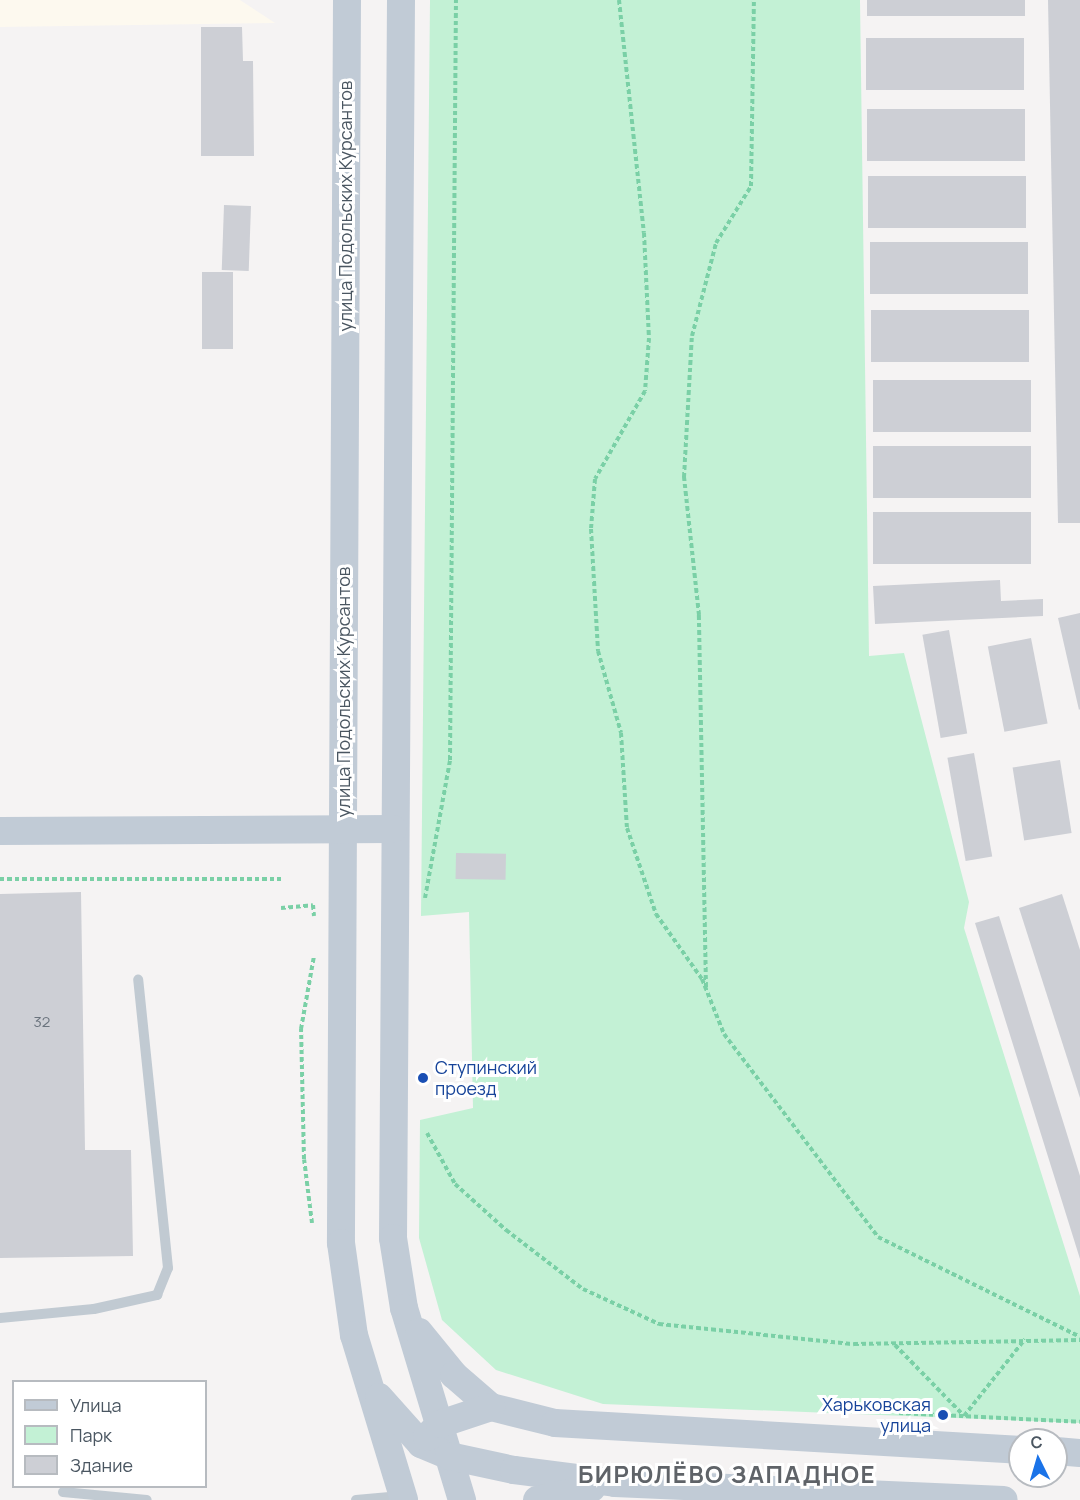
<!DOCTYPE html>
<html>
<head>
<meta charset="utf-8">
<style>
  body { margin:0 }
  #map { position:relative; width:1080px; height:1500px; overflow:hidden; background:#f5f3f3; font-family:Manrope,sans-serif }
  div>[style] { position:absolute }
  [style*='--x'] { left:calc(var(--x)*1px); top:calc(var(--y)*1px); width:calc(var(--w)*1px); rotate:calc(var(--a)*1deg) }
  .commercial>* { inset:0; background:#fdf9ef }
  .green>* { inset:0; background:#c3f1d5 }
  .building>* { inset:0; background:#cdcfd5; transform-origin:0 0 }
  .path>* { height:4px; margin-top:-2px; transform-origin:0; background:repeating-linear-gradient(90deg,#7ad0a6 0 4.5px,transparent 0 7.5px) }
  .lane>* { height:10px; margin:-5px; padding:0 5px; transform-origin:5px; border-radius:5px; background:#c1cad2 }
  .secondary>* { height:28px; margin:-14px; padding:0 14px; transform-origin:14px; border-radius:14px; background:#c1cbd6 }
  .dots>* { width:16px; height:16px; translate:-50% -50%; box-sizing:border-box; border:3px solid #fff; border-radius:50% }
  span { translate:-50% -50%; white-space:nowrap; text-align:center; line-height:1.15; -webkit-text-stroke:6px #fff; paint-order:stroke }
  .number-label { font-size:15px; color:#6b747e }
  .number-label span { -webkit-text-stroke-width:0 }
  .street-label { font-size:18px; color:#4a5661 }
  .transit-label { font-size:18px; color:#164399 }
  .left { translate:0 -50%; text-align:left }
  .right { translate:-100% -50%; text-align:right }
  .district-label { font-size:24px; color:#5f6368; font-weight:700; letter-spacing:1.5px }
  .legend { position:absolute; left:12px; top:1380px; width:195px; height:108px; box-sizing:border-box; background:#fff; border:2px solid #b7bbc0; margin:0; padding:8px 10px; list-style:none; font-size:18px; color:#4a5661 }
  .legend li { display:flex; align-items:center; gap:12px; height:30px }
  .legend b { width:30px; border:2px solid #b7bbc0 }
  .north { position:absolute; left:1008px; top:1428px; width:60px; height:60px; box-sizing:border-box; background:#fff; border:2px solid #b7bbc0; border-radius:50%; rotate:355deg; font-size:16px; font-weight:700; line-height:24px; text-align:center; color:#4a5661 }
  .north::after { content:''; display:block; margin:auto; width:21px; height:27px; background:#1a73e8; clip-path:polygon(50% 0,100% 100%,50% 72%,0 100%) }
</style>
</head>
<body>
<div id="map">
  <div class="commercial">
    <div style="clip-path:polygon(0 0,240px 0,275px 23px,0 27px)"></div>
  </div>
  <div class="green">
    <div style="clip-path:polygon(430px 0,860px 0,869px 656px,904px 653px,969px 902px,964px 928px,1080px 1296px,1080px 1423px,603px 1404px,496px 1370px,442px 1320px,419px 1238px,420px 1120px,473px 1108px,469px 912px,421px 916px)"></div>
  </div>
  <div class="building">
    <div style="left:867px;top:0;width:158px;height:16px"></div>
    <div style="clip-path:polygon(1048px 0,1080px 0,1080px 523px,1058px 523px)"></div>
    <div style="clip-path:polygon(201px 27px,242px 27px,243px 61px,253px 61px,254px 156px,201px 156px)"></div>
    <div style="left:866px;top:38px;width:158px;height:52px"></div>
    <div style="left:867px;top:109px;width:158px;height:52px"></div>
    <div style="left:868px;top:176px;width:158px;height:52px"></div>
    <div style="left:224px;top:205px;width:27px;height:65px;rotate:2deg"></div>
    <div style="left:870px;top:242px;width:158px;height:52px"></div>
    <div style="left:233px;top:272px;width:77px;height:31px;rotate:90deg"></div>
    <div style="left:871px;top:310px;width:158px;height:52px"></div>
    <div style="left:873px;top:380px;width:158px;height:52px"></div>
    <div style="left:873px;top:446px;width:158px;height:52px"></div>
    <div style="left:873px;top:512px;width:158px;height:52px"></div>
    <div style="clip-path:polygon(1000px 580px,1001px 601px,1043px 599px,1043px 616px,875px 624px,873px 586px)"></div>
    <div style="clip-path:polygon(1080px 613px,1080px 709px,1079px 710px,1058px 618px)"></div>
    <div style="left:949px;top:630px;width:105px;height:27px;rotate:80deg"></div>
    <div style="left:1031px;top:638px;width:87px;height:44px;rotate:79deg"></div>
    <div style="left:974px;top:753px;width:105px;height:27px;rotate:80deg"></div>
    <div style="left:1060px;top:760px;width:74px;height:48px;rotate:81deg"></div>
    <div style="left:456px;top:853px;width:50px;height:26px;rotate:1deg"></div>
    <div style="clip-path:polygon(81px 892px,85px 1150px,131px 1150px,133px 1256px,0 1258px,0 894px)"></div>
    <div style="clip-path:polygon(1062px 894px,1080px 950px,1080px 1098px,1019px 908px)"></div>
    <div style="clip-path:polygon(999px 916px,1080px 1176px,1080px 1259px,975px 923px)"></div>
  </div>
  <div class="path">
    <div style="--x:619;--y:0;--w:234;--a:83.9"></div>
    <div style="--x:644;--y:233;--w:105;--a:87.3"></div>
    <div style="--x:649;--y:338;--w:53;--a:94.3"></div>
    <div style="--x:645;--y:391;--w:101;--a:119.6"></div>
    <div style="--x:595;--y:479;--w:50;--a:94.6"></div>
    <div style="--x:591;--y:529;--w:122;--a:86.7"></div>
    <div style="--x:598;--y:651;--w:85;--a:74.3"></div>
    <div style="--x:621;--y:733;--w:95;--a:86.4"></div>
    <div style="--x:627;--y:828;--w:91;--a:71.4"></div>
    <div style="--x:656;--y:914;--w:80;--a:54.7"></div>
    <div style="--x:702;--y:979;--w:59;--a:68.2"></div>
    <div style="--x:724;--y:1034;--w:255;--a:52.8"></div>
    <div style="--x:878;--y:1237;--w:225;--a:26.3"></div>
    <div style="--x:0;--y:879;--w:281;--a:0"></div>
    <div style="--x:425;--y:898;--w:140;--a:-79.7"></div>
    <div style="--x:450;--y:760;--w:760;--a:-89.55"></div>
    <div style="--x:281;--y:908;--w:32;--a:-5"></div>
    <div style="--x:313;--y:905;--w:11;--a:85"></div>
    <div style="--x:706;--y:987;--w:372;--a:-91.1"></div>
    <div style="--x:699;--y:615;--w:139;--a:-96.2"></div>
    <div style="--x:684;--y:477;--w:141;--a:-86.8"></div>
    <div style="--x:692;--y:336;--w:96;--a:-75.5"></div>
    <div style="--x:716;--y:243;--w:67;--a:-58.4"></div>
    <div style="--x:751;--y:186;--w:186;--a:-89.1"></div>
    <div style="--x:427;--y:1133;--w:58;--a:61.2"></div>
    <div style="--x:455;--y:1184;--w:69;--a:42"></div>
    <div style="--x:506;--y:1230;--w:97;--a:37.5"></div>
    <div style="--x:583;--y:1289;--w:84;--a:24.7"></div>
    <div style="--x:659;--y:1324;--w:196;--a:5.9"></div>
    <div style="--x:854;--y:1344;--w:226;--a:-1"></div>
    <div style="--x:312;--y:1223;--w:64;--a:-97.1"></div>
    <div style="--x:304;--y:1159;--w:130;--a:-91.3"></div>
    <div style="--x:301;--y:1029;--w:74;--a:-79.9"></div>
    <div style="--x:895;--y:1345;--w:99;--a:45.8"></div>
    <div style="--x:964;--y:1416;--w:98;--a:-51.6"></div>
    <div style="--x:899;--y:1413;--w:181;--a:2.8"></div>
  </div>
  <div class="lane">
    <div style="--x:0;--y:1318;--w:94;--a:-5.5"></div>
    <div style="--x:94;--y:1309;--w:65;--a:-12.5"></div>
    <div style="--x:157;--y:1295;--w:29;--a:-68"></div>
    <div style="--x:168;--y:1268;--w:290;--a:-95.9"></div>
    <div style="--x:63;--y:1492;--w:84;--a:5.4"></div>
    <div style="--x:356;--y:1500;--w:45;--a:-5.1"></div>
  </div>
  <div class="secondary">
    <div style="--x:347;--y:0;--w:1243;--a:90.28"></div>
    <div style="--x:341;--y:1243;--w:93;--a:82"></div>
    <div style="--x:354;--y:1335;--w:172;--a:73.1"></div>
    <div style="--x:401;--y:0;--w:1238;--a:90.37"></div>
    <div style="--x:393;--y:1238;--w:71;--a:81.1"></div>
    <div style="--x:404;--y:1308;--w:201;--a:73.2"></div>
    <div style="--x:0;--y:831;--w:393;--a:-0.3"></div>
    <div style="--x:419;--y:1332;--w:55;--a:50.9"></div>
    <div style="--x:454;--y:1375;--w:49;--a:40.9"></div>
    <div style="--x:491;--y:1407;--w:66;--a:14"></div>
    <div style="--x:555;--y:1423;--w:466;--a:3.3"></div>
    <div style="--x:379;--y:1397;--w:63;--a:48.2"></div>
    <div style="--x:421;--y:1444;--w:30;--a:23"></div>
    <div style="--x:449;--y:1456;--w:66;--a:12.2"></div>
    <div style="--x:514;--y:1470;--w:102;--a:7.3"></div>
    <div style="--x:615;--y:1483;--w:389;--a:2.5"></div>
    <div style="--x:427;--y:1437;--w:18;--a:-45"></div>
    <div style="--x:440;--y:1424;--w:54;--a:-18.4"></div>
    <div style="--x:1056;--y:1451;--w:24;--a:5"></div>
    <div style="--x:537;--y:1500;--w:56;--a:-12.3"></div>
  </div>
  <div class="dots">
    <div style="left:423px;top:1078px;background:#1a4fb4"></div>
    <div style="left:943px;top:1415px;background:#1a4fb4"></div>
  </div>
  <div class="number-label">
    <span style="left:42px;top:1022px">32</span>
  </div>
  <div class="street-label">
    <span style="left:345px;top:206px;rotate:-90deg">улица Подольских Курсантов</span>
    <span style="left:343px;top:692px;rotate:-90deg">улица Подольских Курсантов</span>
  </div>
  <div class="transit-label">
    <span class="left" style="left:435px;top:1078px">Ступинский<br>проезд</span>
    <span class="right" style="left:931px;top:1415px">Харьковская<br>улица</span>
  </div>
  <div class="district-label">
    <span style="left:727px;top:1474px">БИРЮЛЁВО ЗАПАДНОЕ</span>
  </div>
  <ul class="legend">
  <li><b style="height:8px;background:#c1cbd6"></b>Улица</li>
  <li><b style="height:16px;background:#c3f1d5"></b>Парк</li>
  <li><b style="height:16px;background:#cdcfd5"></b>Здание</li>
  </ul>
  <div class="north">С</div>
</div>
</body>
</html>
